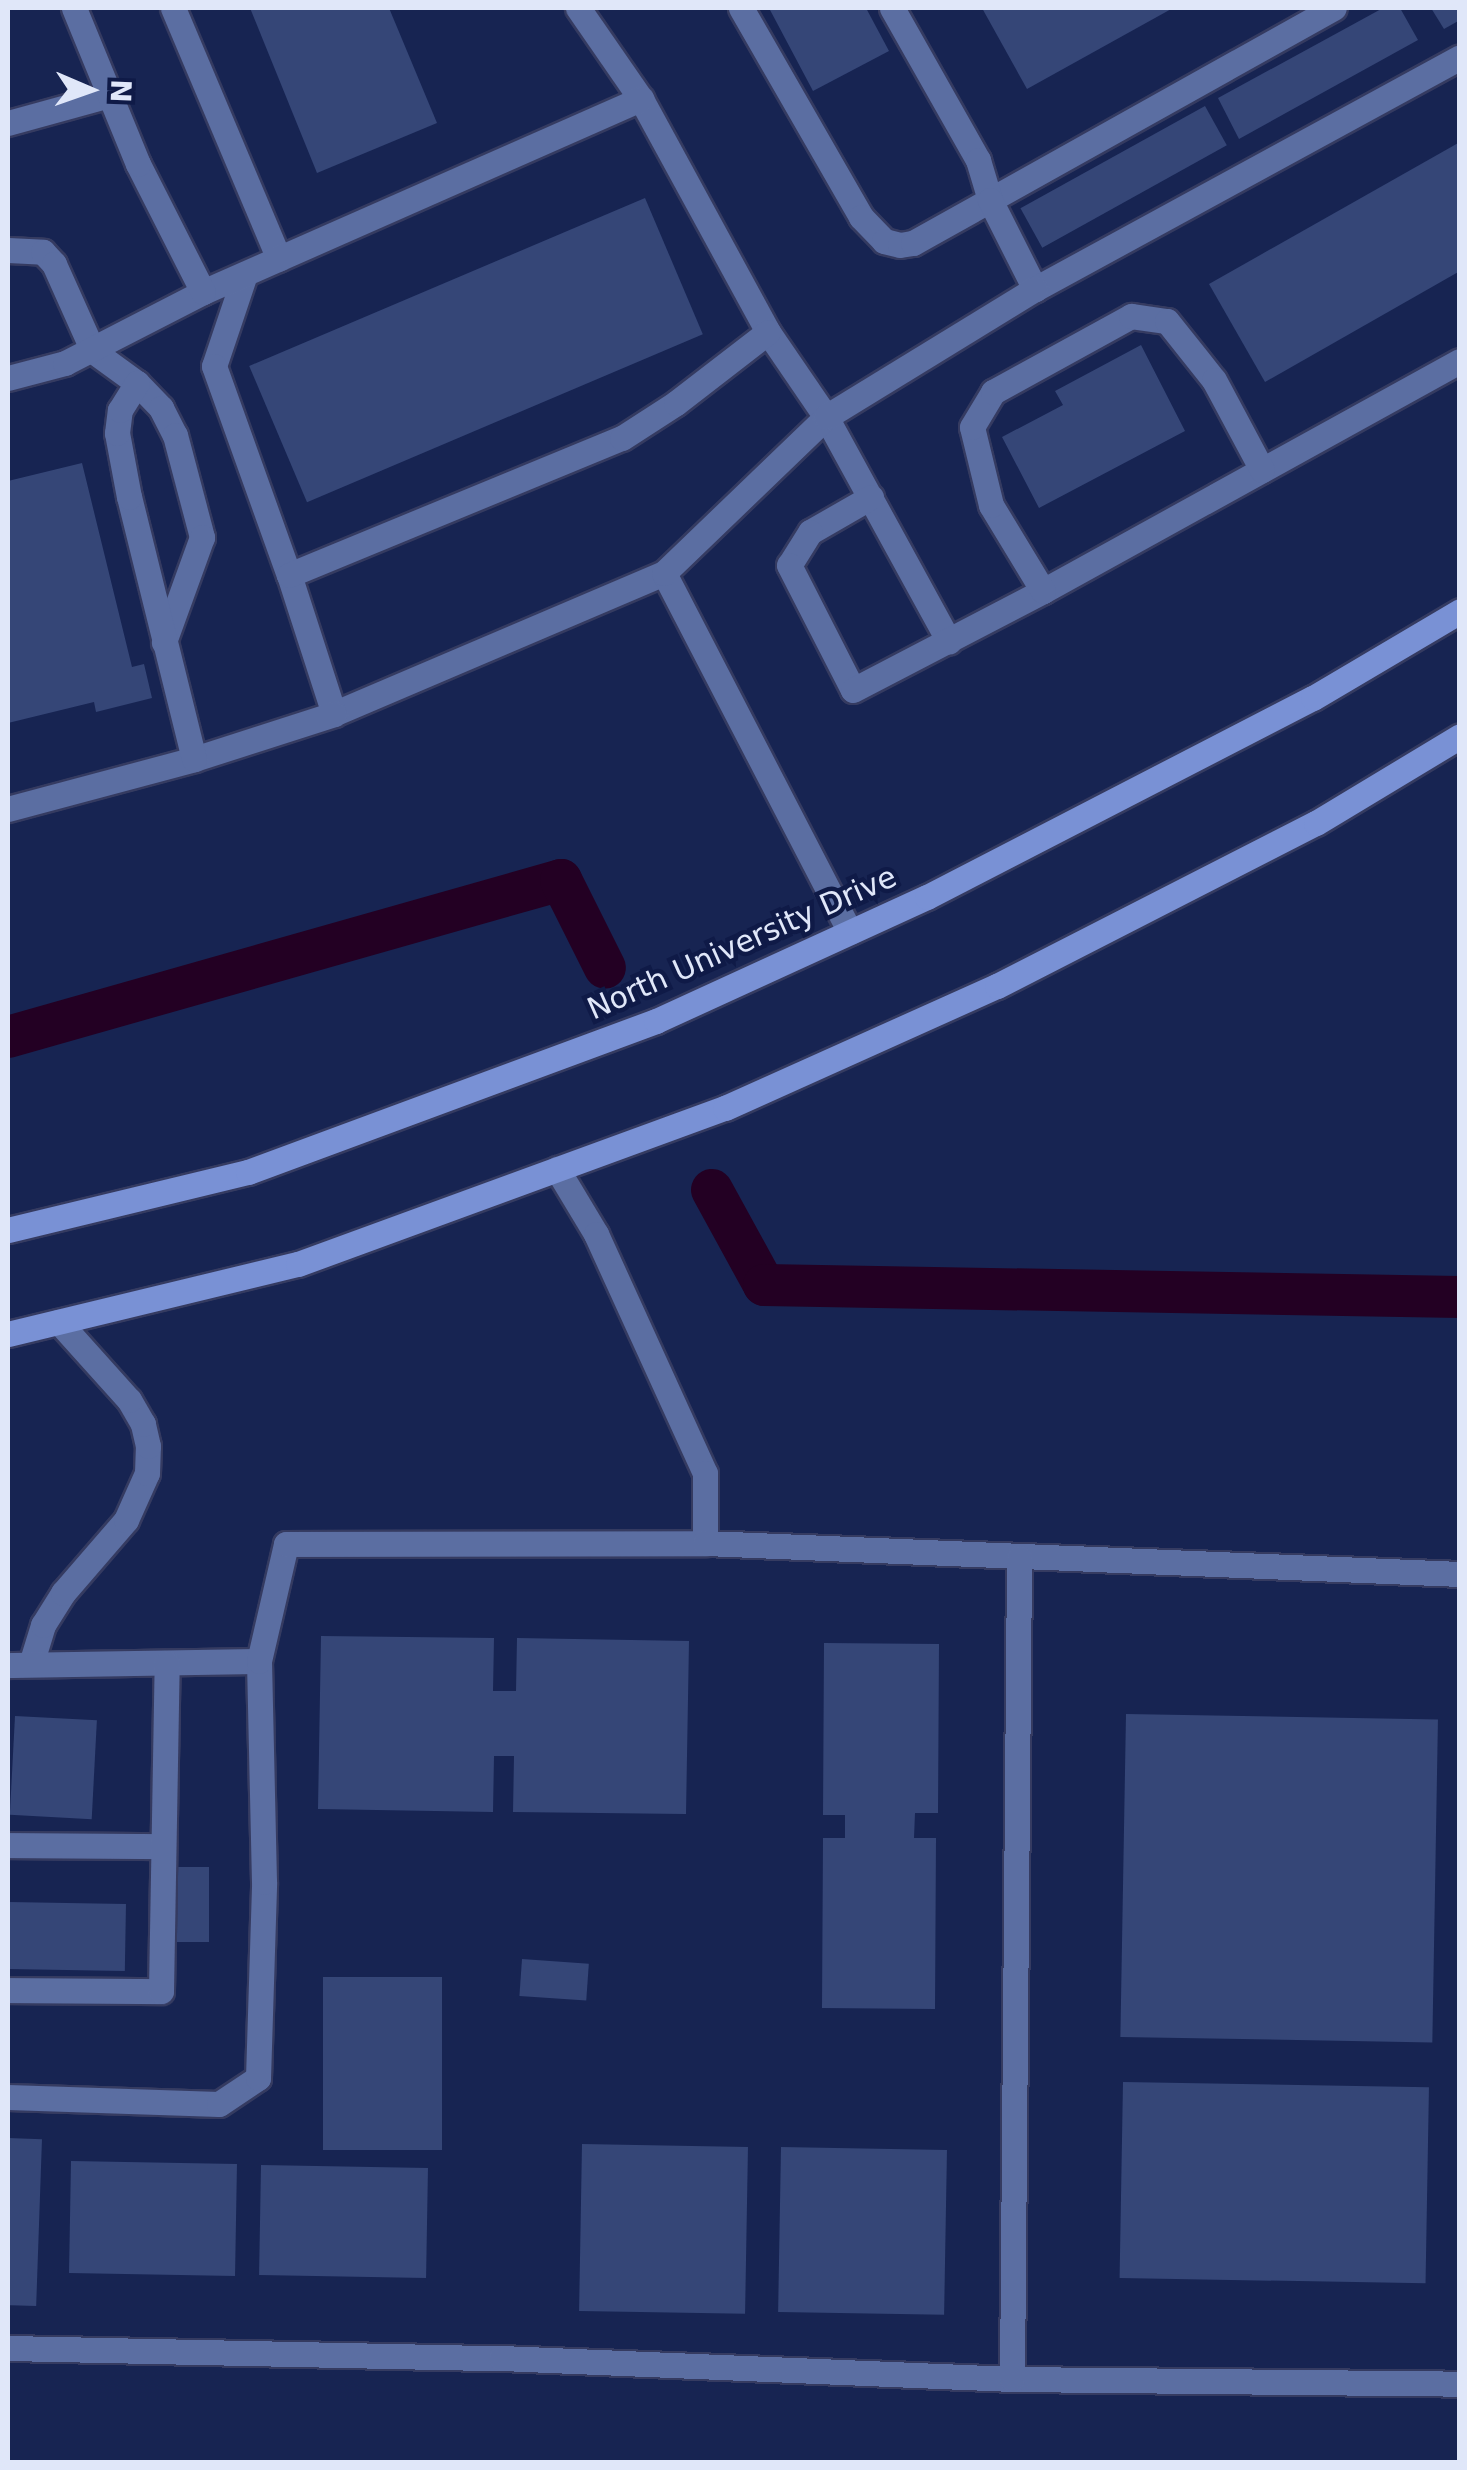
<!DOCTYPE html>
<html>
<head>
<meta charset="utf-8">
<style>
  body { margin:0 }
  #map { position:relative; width:1467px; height:2470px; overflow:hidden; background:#172452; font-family:"DejaVu Sans",sans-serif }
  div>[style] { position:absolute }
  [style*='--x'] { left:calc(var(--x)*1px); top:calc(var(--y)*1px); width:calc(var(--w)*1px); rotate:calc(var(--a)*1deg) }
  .canal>* { height:42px; margin:-21px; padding:0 21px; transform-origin:21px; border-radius:21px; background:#230023 }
  .building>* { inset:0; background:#354677; transform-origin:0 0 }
  .roads { filter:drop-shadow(2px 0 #353b61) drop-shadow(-2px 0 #353b61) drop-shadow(0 2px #353b61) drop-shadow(0 -2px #353b61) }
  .minor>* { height:25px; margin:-12.5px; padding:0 12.5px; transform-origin:12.5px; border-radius:12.5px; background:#5b6ea2 }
  .major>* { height:25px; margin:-12.5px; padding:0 12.5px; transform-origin:12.5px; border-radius:12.5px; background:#7991d5 }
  span { translate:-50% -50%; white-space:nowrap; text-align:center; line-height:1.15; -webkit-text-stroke:9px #0f1a47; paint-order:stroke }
  .street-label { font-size:30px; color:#e0e7f9 }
  .frame { position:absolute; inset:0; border:10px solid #e0e7f9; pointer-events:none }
  .north { position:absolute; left:40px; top:40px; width:100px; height:100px; -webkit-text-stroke:8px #0f1a47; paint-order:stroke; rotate:92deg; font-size:28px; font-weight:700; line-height:40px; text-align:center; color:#e0e7f9 }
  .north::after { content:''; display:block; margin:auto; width:35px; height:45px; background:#e0e7f9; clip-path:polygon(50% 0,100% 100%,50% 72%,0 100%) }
</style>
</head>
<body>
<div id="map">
  <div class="canal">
    <div style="--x:8;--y:1037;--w:575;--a:-15.85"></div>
    <div style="--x:561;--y:880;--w:98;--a:63.4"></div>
    <div style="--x:712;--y:1190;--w:108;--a:61.3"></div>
    <div style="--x:764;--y:1285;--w:696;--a:0.99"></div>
  </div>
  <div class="building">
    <div style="clip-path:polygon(250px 8px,389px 8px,437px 123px,317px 173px)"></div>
    <div style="clip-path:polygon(769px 8px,866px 8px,889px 51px,813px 91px)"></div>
    <div style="clip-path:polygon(982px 8px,1173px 8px,1027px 89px)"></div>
    <div style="clip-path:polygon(1383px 8px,1400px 8px,1418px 40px,1239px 139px,1218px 98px)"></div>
    <div style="clip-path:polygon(1431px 8px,1460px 8px,1460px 20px,1444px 29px)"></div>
    <div style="left:1205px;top:106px;width:45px;height:211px;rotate:61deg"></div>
    <div style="clip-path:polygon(1460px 142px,1460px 271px,1265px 382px,1209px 284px)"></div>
    <div style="left:645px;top:198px;width:148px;height:430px;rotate:67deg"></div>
    <div style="clip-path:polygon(1141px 345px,1185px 431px,1039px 508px,1002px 437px,1063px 405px,1055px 391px)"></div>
    <div style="clip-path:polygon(82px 463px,132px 667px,144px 664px,152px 698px,96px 712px,94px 702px,8px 723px,8px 481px)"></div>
    <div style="clip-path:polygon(321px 1636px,494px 1638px,493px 1691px,516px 1691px,517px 1638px,689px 1641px,686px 1814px,513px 1812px,514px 1756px,494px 1756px,493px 1812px,318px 1809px)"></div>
    <div style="clip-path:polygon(824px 1643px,939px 1644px,938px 1813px,915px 1813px,914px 1838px,936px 1838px,935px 2009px,822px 2008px,823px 1838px,845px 1838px,845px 1815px,823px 1815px)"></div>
    <div style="left:1126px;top:1714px;width:312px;height:323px;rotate:1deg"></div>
    <div style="left:15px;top:1716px;width:82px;height:99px;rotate:3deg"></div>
    <div style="left:209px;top:1867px;width:75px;height:40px;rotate:90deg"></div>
    <div style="left:8px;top:1902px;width:118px;height:67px;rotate:1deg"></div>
    <div style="left:522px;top:1959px;width:67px;height:37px;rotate:4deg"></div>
    <div style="left:323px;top:1977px;width:119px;height:173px"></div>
    <div style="left:1123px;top:2082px;width:306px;height:196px;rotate:1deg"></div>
    <div style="left:8px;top:2138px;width:34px;height:167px;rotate:2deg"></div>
    <div style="left:582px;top:2144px;width:166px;height:167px;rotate:1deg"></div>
    <div style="left:781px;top:2147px;width:166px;height:165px;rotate:1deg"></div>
    <div style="left:71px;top:2161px;width:166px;height:112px;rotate:1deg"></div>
    <div style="left:261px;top:2165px;width:167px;height:110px;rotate:1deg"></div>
  </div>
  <div class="roads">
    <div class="minor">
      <div style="--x:173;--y:8;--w:272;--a:67.1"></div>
      <div style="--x:578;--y:8;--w:111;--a:55.3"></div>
      <div style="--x:641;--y:99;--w:265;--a:61.4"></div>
      <div style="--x:768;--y:332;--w:103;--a:55.7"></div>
      <div style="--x:826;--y:417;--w:256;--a:61.3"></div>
      <div style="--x:741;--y:8;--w:241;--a:60.1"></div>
      <div style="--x:861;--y:217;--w:33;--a:46"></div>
      <div style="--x:884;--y:241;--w:16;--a:14"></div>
      <div style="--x:900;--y:245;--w:13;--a:-9"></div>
      <div style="--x:913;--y:243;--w:482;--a:-29.2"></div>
      <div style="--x:892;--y:8;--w:175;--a:60.5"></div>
      <div style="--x:978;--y:160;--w:42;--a:73.3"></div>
      <div style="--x:990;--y:200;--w:100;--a:63.2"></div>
      <div style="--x:1035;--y:289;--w:484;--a:-28.6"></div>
      <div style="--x:8;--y:123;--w:106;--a:-15.4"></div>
      <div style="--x:8;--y:250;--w:35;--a:3"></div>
      <div style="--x:43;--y:252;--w:16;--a:47"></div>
      <div style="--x:54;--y:264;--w:95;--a:65.9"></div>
      <div style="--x:93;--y:351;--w:54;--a:36"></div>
      <div style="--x:137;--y:383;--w:35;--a:46"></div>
      <div style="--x:161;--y:408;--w:30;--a:63"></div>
      <div style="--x:175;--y:435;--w:106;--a:75.2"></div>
      <div style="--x:202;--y:537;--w:112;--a:109.9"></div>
      <div style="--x:245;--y:274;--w:97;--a:108.6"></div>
      <div style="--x:214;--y:366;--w:222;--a:70.3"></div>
      <div style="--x:203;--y:292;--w:479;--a:-23.8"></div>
      <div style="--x:8;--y:378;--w:59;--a:-14.7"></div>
      <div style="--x:65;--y:363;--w:155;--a:-27.2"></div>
      <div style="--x:203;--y:292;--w:144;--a:-116.9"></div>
      <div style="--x:138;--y:164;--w:169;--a:-112.3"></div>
      <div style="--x:871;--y:497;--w:70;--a:150.2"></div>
      <div style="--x:810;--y:532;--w:39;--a:122"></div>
      <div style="--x:789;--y:565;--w:140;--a:62.9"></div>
      <div style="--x:853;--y:690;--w:214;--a:-27.5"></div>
      <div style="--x:1043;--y:591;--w:476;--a:-28.9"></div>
      <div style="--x:664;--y:573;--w:359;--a:156.9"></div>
      <div style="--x:334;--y:714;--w:146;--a:-107.9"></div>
      <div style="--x:289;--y:575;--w:360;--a:-22.4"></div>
      <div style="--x:622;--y:438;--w:64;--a:-32.9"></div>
      <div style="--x:676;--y:403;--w:116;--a:-37.7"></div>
      <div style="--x:1043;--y:591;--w:100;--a:-121.2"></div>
      <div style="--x:991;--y:505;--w:80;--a:-103.7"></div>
      <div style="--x:972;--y:427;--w:41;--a:-59"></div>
      <div style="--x:993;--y:392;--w:158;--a:-28.8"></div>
      <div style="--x:1131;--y:316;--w:36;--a:8"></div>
      <div style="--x:1167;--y:321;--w:75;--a:51.5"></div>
      <div style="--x:1214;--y:380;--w:102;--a:61.9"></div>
      <div style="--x:194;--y:759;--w:147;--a:-17.8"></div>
      <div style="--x:8;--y:809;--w:193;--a:-15"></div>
      <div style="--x:194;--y:759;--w:270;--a:-103.9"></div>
      <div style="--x:129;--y:497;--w:65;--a:-100.6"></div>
      <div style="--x:117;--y:433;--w:23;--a:-83"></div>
      <div style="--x:120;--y:410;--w:32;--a:-58"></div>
      <div style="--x:850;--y:932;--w:404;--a:-117.4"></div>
      <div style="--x:664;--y:573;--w:225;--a:-43.9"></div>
      <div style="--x:826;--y:417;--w:245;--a:-31.5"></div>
      <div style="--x:557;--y:1169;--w:76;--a:59"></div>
      <div style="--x:596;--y:1234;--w:263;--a:65.5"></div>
      <div style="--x:705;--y:1473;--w:70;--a:90"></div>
      <div style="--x:31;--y:1664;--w:41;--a:-72.9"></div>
      <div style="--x:43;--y:1625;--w:38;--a:-58"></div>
      <div style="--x:63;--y:1593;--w:96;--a:-49.2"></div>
      <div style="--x:126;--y:1520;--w:51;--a:-65.9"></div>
      <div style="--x:147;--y:1473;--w:27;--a:-88"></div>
      <div style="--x:148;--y:1446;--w:23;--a:-103"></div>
      <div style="--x:143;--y:1424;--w:28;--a:-120"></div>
      <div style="--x:129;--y:1400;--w:105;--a:-131.9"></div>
      <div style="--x:8;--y:1665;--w:251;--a:-0.9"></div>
      <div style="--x:8;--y:1845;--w:155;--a:0.4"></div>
      <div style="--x:8;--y:1990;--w:153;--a:0.4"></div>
      <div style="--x:161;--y:1991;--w:328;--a:-89"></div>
      <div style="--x:8;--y:2097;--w:211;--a:1.9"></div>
      <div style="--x:219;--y:2104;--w:47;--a:-33.7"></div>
      <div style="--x:258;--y:2078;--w:196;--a:-88.2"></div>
      <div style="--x:264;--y:1882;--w:221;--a:-91.3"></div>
      <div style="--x:259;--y:1661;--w:120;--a:-77"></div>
      <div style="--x:286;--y:1544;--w:419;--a:-0.1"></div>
      <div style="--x:705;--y:1543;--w:756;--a:2.35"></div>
      <div style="--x:8;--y:2348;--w:493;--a:1.2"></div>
      <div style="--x:501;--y:2358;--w:511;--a:2.35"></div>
      <div style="--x:1012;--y:2379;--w:448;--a:0.6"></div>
      <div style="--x:1012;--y:2379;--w:821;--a:-89.51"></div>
    </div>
    <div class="major">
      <div style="--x:8;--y:1230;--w:247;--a:-13.6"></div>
      <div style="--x:248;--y:1172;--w:435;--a:-20.3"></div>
      <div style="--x:656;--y:1021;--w:298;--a:-24.6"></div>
      <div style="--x:927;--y:897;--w:434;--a:-27.3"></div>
      <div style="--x:1313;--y:698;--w:171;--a:-30.6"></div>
      <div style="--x:8;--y:1334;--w:298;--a:-13.6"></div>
      <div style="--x:298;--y:1264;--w:455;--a:-20.1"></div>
      <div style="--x:725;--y:1108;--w:298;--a:-24.2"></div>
      <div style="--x:997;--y:986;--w:358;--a:-27.1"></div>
      <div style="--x:1316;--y:823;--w:168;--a:-31.1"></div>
    </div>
  </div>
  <div class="street-label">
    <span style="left:742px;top:943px;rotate:-24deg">North University Drive</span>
  </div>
  <div class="frame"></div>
  <div class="north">N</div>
</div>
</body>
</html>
